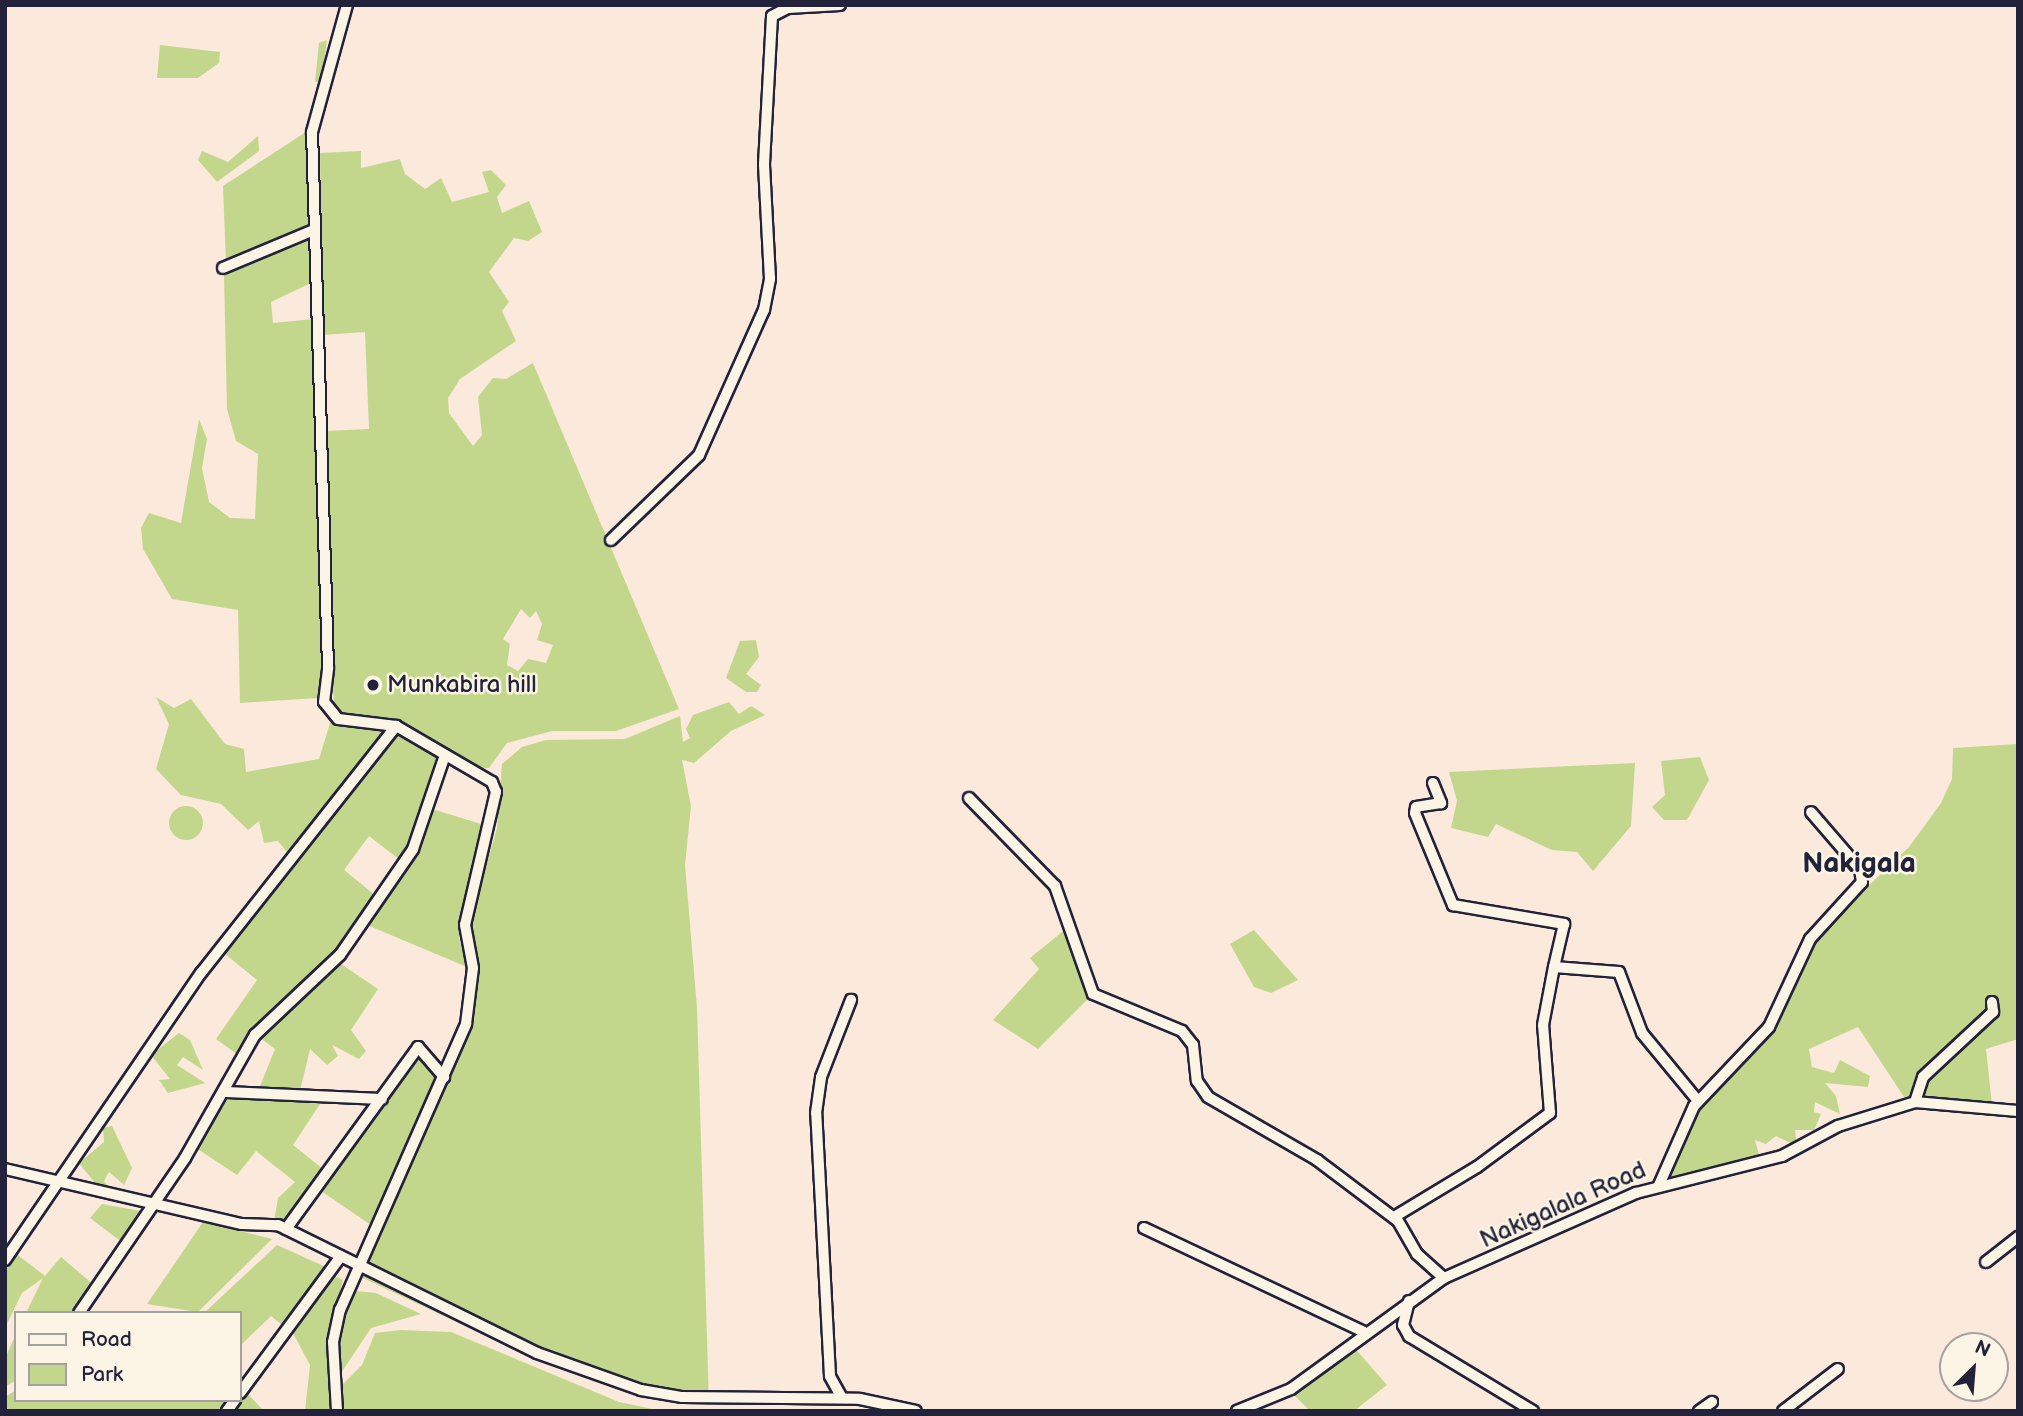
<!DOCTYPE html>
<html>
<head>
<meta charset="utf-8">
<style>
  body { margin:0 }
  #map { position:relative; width:2023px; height:1416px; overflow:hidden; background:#fbe9db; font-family:"Balsamiq Sans",sans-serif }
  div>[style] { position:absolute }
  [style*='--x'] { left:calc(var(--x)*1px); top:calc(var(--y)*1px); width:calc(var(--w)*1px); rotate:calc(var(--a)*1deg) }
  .green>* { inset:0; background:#c3d78c }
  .round { border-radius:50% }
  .roads { filter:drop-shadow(2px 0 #22223b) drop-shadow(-2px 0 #22223b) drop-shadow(0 2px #22223b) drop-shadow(0 -2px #22223b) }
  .street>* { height:10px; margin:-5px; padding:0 5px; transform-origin:5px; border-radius:5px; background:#fcf5e5 }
  .dots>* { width:19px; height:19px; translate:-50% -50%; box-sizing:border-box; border:4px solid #fcf5e5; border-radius:50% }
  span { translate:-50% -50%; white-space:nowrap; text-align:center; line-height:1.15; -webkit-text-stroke:5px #fcf5e5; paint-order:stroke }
  .poi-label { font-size:24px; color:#22223b }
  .left { translate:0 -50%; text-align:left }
  .street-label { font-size:24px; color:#22223b }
  .quarter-label { font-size:28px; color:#22223b; font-weight:700 }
  .frame { position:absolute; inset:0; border:7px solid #22223b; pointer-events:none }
  .legend { position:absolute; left:14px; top:1311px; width:228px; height:91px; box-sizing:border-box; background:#fcf5e5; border:2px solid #a5a1a1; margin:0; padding:9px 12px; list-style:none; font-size:21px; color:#22223b }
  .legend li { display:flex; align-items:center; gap:14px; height:35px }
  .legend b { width:35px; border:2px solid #a5a1a1 }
  .north { position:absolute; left:1939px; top:1332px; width:70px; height:70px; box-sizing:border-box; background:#fcf5e5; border:2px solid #a5a1a1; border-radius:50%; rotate:25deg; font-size:19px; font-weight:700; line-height:28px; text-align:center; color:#22223b }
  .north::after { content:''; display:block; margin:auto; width:24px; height:32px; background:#22223b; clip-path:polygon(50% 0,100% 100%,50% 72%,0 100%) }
</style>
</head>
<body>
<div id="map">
  <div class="green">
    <div style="clip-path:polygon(327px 40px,322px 81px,315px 82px,319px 43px)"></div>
    <div style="clip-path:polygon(160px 45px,220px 52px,219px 63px,198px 78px,157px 78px)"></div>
    <div style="clip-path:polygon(309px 130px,310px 228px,226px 263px,223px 186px)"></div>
    <div style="clip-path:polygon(258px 136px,259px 151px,217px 182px,198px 160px,202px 151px,228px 162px)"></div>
    <div style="clip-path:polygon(evenodd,361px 151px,361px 168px,400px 159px,405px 174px,425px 189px,441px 178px,452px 202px,489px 192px,482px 172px,491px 170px,506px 185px,497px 197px,502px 213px,529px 201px,542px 232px,528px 241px,514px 238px,489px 272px,509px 302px,502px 311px,516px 341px,460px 379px,448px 398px,449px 413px,473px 446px,482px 435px,478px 397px,493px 378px,506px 379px,533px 363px,679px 709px,616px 731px,552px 731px,507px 743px,489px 768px,480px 768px,388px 718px,334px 712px,325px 431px,369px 429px,365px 332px,323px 335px,320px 153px,361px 151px,521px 609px,530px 618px,536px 611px,542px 624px,537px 640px,553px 645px,546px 663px,528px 659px,518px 671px,507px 665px,510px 644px,503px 639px,521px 609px)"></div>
    <div style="clip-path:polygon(305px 238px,315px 244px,311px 283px,271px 302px,273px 323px,314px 319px,325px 677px,319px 698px,240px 703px,238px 610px,172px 599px,143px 549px,141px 528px,149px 513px,181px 523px,199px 419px,207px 439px,202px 468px,209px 502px,230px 518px,255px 519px,258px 454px,236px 441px,227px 409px,224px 275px)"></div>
    <div style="clip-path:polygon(756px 640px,759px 657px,746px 674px,761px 685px,757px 692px,746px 692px,726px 678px,740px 641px)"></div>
    <div style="clip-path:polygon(156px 697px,174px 708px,191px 699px,225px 744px,244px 749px,246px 772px,319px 759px,330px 723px,391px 728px,290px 856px,278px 841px,264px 843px,259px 821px,248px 830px,221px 804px,181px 795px,156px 769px,169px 724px)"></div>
    <div style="clip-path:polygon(729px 702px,739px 714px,751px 706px,765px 715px,731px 731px,694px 763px,682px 760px,691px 806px,685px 865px,697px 1008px,709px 1405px,641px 1398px,535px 1359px,361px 1277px,473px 1018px,479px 974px,470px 921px,497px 828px,502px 764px,522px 747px,546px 740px,625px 739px,680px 716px,683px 742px,690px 738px,686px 729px,693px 715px)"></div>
    <div style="clip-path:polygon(396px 731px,441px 756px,413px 839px,400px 860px,369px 836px,344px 870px,376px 896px,327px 964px,266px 1015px,241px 1057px,216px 1039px,257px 980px,224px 953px)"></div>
    <div style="clip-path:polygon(2018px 744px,2018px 1039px,1986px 1049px,1992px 1105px,1943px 1098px,1908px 1103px,1858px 1027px,1809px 1049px,1812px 1067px,1834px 1073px,1840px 1060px,1870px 1076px,1868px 1087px,1825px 1083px,1836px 1096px,1840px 1114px,1815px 1102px,1814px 1112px,1821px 1114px,1814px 1130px,1795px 1130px,1797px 1146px,1776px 1136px,1766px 1144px,1755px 1140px,1760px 1158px,1667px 1178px,1692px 1113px,1773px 1025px,1801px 977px,1808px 944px,1909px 847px,1941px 803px,1952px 779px,1953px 748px)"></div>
    <div style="clip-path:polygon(1700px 757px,1709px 780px,1687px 820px,1664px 820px,1652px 807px,1665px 795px,1661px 761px)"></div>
    <div style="clip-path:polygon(1635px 763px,1631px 826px,1593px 871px,1577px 852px,1552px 850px,1496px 824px,1488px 837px,1451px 828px,1457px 801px,1449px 772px)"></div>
    <div class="round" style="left:169px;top:806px;width:34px;height:34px"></div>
    <div style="clip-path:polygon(432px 809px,488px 826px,463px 908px,459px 938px,467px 967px,367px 925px,414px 855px)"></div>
    <div style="clip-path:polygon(1067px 928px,1091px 996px,1038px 1049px,993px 1020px,1039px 969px,1030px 958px)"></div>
    <div style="clip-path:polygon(1254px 930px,1298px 980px,1271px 993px,1254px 987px,1230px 944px)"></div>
    <div style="clip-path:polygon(338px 962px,378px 989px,351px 1030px,366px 1051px,359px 1059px,332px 1045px,338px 1056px,327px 1065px,310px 1049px,299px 1095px,258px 1091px,275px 1049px,260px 1038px)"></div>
    <div style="clip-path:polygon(179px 1033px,190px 1040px,203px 1070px,183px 1057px,177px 1065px,205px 1083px,168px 1093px,159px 1080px,170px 1079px,151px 1055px)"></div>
    <div style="clip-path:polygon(419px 1052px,439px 1078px,371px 1225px,318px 1189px)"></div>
    <div style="clip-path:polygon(230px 1096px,320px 1104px,293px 1145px,323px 1169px,283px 1226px,274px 1222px,278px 1198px,295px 1182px,256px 1151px,237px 1175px,196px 1148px)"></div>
    <div style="clip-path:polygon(112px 1126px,132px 1168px,124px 1185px,109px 1172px,104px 1181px,119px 1200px,107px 1198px,79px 1163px,104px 1142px,103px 1128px)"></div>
    <div style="clip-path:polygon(102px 1204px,146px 1212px,123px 1243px,90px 1218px)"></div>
    <div style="clip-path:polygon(203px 1222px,272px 1239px,198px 1312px,147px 1304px)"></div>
    <div style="clip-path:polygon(277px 1245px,328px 1268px,286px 1328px,271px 1316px,240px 1346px,240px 1313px,204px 1313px)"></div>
    <div style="clip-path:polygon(14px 1252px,45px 1276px,61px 1257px,94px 1285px,75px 1313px,26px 1313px,43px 1278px,22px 1293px,5px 1328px,5px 1267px)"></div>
    <div style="clip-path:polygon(333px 1275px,343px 1280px,328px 1342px,333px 1411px,305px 1411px,310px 1365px,293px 1333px)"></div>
    <div style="clip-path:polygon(355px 1291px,376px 1293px,421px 1314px,371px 1328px,339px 1376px,338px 1331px)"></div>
    <div style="clip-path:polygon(401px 1330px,451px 1332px,619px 1402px,662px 1411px,341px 1411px,339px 1388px,362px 1365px,375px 1333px)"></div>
    <div style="clip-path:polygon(16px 1334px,16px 1380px,5px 1387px,5px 1358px)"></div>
    <div style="clip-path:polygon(1352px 1345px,1387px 1385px,1354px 1411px,1310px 1411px,1291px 1392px)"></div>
    <div style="clip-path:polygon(16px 1390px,18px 1401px,230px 1400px,223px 1411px,5px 1411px,5px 1397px)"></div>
    <div style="clip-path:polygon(247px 1393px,264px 1411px,233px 1411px)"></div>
  </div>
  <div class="roads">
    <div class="street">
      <div style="--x:223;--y:268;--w:99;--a:-22.7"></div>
      <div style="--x:611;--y:540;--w:122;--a:-44"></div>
      <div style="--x:699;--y:455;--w:159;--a:-65.9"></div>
      <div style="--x:764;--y:310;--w:32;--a:-79"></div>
      <div style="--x:770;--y:279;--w:115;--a:-93"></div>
      <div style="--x:764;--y:164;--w:148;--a:-86.9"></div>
      <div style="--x:772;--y:16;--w:18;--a:-27"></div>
      <div style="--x:788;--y:8;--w:52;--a:-3.3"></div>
      <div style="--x:1433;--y:783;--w:22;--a:68"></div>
      <div style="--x:1441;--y:803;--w:25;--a:171"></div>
      <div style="--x:1416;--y:807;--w:6;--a:99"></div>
      <div style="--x:1415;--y:813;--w:100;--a:67.6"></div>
      <div style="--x:1453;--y:905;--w:113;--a:9.7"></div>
      <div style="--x:1564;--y:924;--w:44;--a:103.1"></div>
      <div style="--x:1554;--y:967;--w:65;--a:4.4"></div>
      <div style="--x:1619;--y:972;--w:65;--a:69.3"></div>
      <div style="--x:1642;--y:1033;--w:88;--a:50.5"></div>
      <div style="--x:969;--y:798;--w:123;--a:45.7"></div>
      <div style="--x:1055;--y:886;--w:114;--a:70.6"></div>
      <div style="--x:1093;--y:994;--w:96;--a:22.6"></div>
      <div style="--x:1182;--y:1031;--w:18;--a:52"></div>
      <div style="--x:1193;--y:1045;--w:36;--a:84"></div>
      <div style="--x:1197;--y:1081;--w:19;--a:55"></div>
      <div style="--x:1208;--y:1097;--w:126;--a:30"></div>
      <div style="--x:1317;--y:1160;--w:101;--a:37"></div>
      <div style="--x:1398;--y:1221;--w:38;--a:60"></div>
      <div style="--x:1417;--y:1254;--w:36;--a:42"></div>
      <div style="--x:226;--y:1092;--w:156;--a:2.6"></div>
      <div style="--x:1915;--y:1102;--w:26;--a:-72"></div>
      <div style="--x:1923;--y:1077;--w:96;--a:-42.9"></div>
      <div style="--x:1993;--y:1012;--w:10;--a:-96"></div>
      <div style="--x:5;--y:1169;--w:243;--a:13.1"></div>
      <div style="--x:242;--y:1224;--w:36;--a:2"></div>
      <div style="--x:278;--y:1225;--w:289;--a:26.3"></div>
      <div style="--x:537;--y:1353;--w:110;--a:19.6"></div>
      <div style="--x:641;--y:1390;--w:42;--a:9.7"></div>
      <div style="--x:682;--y:1397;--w:178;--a:0.6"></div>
      <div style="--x:860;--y:1399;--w:57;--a:12.1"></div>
      <div style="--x:1659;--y:1185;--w:86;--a:-66.1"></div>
      <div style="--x:1694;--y:1106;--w:109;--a:-46.5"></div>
      <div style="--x:1769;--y:1027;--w:97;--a:-65"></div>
      <div style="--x:1810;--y:939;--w:77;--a:-47.6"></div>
      <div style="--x:1862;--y:882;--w:13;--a:-99"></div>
      <div style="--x:1860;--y:869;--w:75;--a:-130.7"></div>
      <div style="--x:1394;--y:1217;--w:97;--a:-31.1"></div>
      <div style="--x:1477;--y:1167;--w:91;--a:-36.5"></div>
      <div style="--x:1550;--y:1113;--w:88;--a:-94.5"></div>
      <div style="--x:1543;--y:1025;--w:59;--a:-79.3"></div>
      <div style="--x:1144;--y:1228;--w:243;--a:25.3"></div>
      <div style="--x:286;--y:1229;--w:225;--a:-54"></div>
      <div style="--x:418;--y:1047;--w:40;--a:49"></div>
      <div style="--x:5;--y:1260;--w:348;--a:-55.7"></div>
      <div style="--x:201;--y:973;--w:315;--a:-51.7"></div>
      <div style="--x:1986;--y:1262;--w:41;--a:-38"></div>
      <div style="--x:1409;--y:1301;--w:25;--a:104"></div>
      <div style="--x:1403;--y:1325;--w:13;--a:61"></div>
      <div style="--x:1409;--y:1336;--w:145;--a:31.2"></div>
      <div style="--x:79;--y:1313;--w:188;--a:-55.6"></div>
      <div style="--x:185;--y:1158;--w:142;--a:-60.4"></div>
      <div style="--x:255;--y:1035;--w:117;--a:-43.3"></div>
      <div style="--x:340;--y:955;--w:129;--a:-55.4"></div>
      <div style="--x:413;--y:849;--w:99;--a:-71.2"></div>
      <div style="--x:240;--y:1393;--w:170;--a:-53.6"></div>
      <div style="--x:842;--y:1398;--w:25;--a:-119"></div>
      <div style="--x:830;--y:1376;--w:263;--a:-93"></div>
      <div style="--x:816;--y:1113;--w:36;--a:-82"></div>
      <div style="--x:821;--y:1077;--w:83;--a:-68.7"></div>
      <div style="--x:227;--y:1411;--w:14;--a:-54"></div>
      <div style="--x:337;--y:1411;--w:69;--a:-93.3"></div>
      <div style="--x:333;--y:1342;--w:33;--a:-78"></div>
      <div style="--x:340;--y:1310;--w:313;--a:-66.2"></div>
      <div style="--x:466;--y:1024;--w:56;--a:-82.9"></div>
      <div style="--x:473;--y:968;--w:44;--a:-100.5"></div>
      <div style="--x:465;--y:925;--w:137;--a:-76.9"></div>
      <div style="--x:496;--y:792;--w:11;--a:-112"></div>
      <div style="--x:492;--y:782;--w:111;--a:-149.7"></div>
      <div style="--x:396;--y:726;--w:58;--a:-173.1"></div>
      <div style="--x:338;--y:719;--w:22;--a:-129"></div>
      <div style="--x:324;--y:702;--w:35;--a:-83"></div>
      <div style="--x:328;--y:667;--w:535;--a:-91.71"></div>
      <div style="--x:312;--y:132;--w:132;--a:-74.6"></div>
      <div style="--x:1237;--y:1411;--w:58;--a:-22.2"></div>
      <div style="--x:1291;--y:1389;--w:189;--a:-36"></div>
      <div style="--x:1444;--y:1278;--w:210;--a:-23.9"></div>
      <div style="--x:1636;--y:1193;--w:151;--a:-14.2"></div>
      <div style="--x:1782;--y:1156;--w:64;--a:-28.2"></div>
      <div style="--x:1838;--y:1126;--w:81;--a:-17.3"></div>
      <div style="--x:1915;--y:1102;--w:103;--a:5"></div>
      <div style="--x:1699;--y:1411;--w:16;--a:-35"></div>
      <div style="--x:1783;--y:1411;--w:69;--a:-37.4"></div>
    </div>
  </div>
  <div class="dots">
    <div style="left:373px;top:685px;background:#22223b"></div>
  </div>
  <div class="poi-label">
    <span class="left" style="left:387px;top:685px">Munkabira hill</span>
  </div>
  <div class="street-label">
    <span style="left:1563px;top:1205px;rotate:-24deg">Nakigalala Road</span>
  </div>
  <div class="quarter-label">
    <span style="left:1859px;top:864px">Nakigala</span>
  </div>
  <div class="frame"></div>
  <ul class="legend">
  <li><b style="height:9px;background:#fcf5e5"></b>Road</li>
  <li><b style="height:19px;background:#c3d78c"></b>Park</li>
  </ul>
  <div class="north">N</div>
</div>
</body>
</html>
